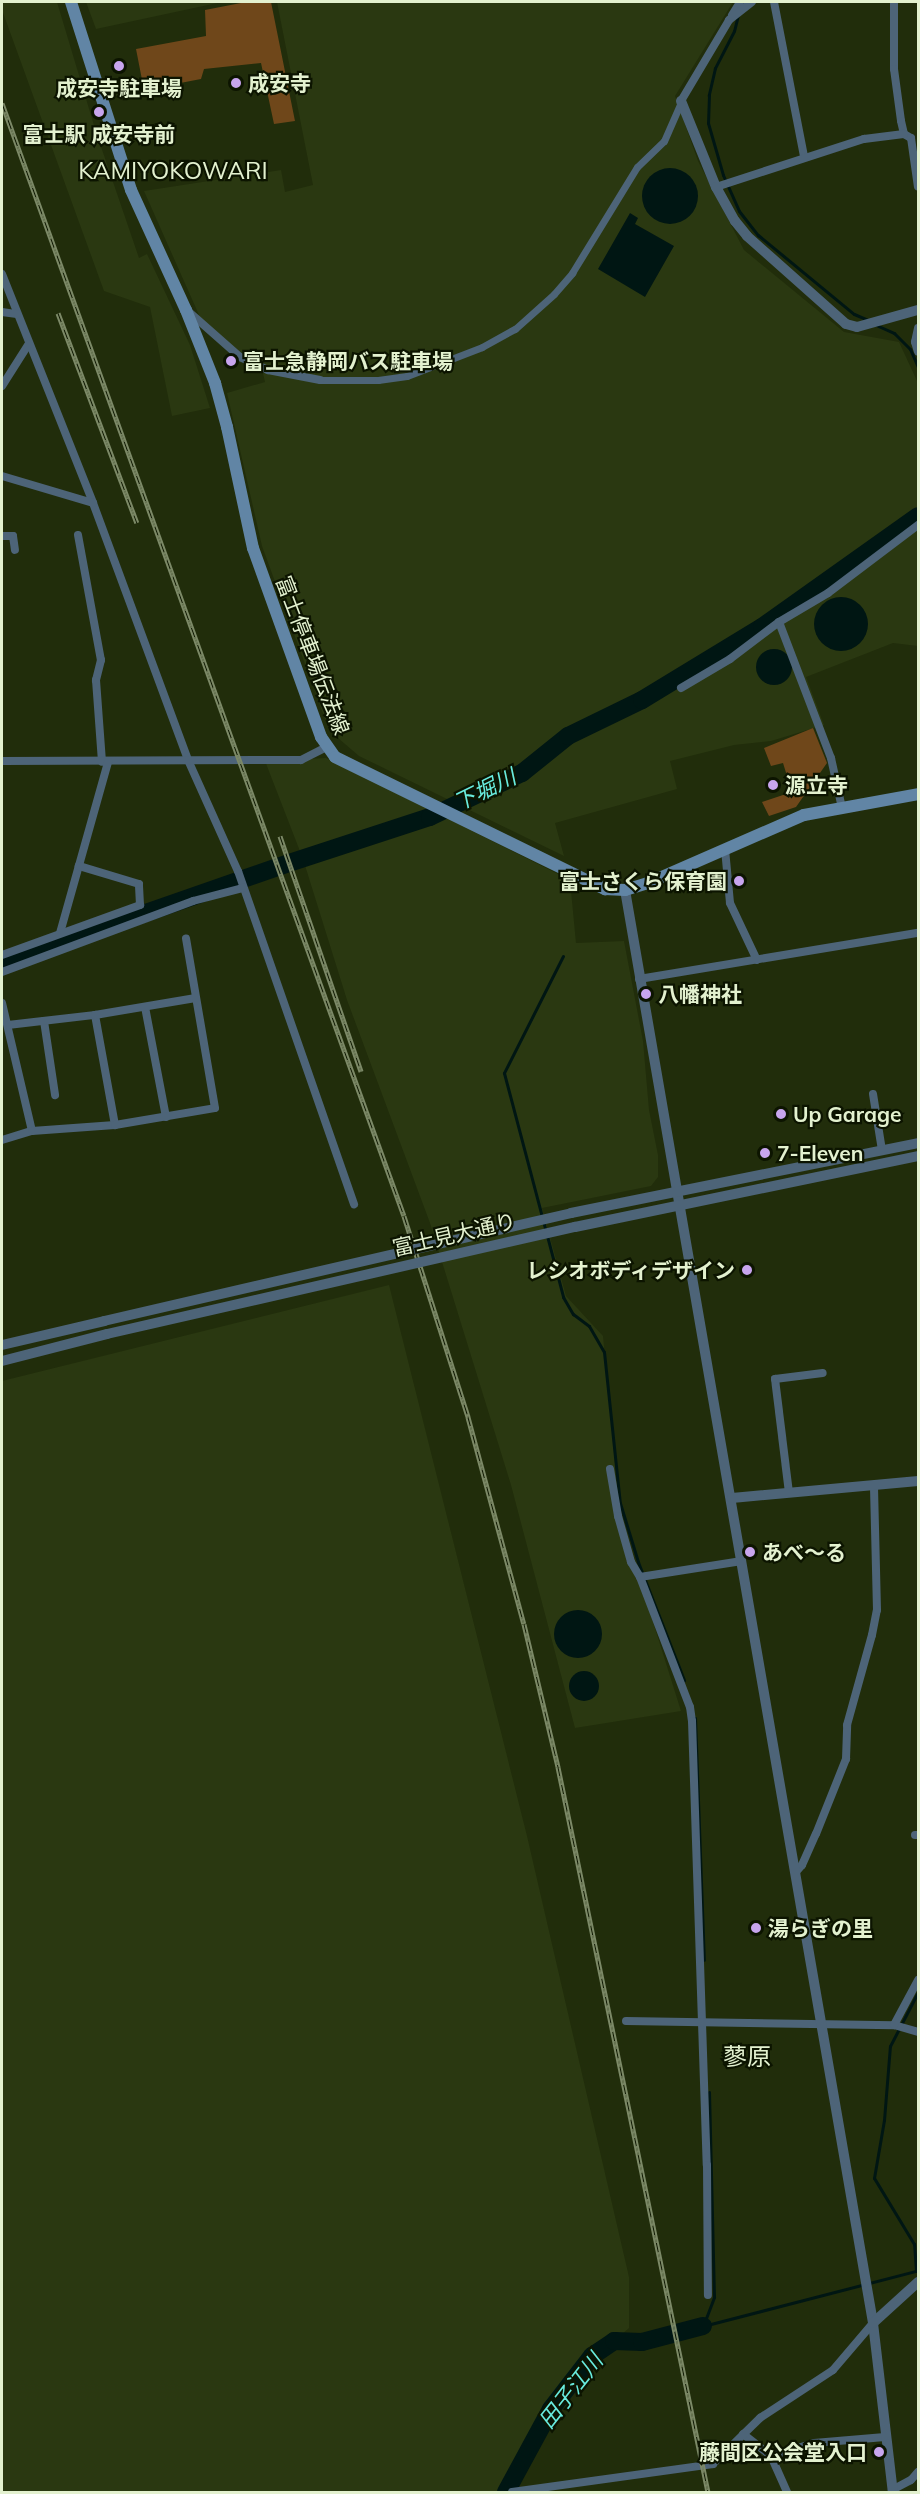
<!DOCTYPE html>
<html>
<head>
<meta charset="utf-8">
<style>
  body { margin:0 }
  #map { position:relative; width:920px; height:2494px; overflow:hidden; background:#212d0b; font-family:Mulish,"Noto Sans JP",sans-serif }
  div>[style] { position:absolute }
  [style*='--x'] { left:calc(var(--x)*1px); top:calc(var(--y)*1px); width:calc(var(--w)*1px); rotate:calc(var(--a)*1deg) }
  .built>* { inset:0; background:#2a3811 }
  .green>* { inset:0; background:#6f471a }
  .water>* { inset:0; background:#001613 }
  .round { border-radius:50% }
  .stream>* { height:3px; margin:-1.5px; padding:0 1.5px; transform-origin:1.5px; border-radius:1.5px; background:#001613 }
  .river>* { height:18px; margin:-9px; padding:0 9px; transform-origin:9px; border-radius:9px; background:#001613 }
  .pedestrian>* { height:7px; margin:-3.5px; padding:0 3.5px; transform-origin:3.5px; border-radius:3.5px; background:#4d6478 }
  .minor>* { height:8px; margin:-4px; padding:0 4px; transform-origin:4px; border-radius:4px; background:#4d6478 }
  .tertiary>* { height:10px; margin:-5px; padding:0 5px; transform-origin:5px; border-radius:5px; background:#4d6478 }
  .secondary>* { height:12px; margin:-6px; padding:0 6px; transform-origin:6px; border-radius:6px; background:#6185a5 }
  .rail>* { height:5px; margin-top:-2.5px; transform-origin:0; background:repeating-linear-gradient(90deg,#0c1400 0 9px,#7c8967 0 18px); box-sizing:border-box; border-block:2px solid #7c8967 }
  .tertiary-bridge>* { height:10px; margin:-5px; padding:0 5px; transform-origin:5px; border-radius:5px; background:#4d6478 }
  .dots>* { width:16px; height:16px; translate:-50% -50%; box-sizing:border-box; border:3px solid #0c1400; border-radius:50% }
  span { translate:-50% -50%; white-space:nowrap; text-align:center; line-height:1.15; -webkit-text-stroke:4.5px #0c1400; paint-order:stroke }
  .poi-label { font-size:21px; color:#e3f1cf; font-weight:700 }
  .left { translate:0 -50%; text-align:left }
  .right { translate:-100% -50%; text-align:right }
  .street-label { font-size:21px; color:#e3f1cf }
  .water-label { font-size:22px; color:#68ebde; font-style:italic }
  .quarter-label { font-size:24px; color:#e3f1cf }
  .frame { position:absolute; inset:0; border:3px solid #e3f1cf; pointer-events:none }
</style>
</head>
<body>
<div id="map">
  <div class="built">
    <div style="clip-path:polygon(2px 2px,57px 2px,96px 132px,139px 258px,147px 254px,190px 345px,210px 408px,172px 416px,150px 307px,104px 291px,2px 10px)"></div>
    <div style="clip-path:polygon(86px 2px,222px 2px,96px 29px)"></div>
    <div style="clip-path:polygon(277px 2px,733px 2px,675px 96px,698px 161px,744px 250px,844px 332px,899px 342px,918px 383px,918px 646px,893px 643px,806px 677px,824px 725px,771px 741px,734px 745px,670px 761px,677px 789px,555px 823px,564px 856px,359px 756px,338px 738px,325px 719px,262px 546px,227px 393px,265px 382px,262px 369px,207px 333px,144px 191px,281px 170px,285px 192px,313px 185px)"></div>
    <div style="clip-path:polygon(326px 758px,570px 880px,576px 943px,624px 941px,643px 1041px,649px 1110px,658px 1155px,658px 1177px,651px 1186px,542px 1208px,566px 1296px,603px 1336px,620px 1517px,681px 1711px,575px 1728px,511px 1485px,430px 1223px,347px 1000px,303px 859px,265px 761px)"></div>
    <div style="clip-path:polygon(389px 1285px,527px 1836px,629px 2277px,629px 2328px,586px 2366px,536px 2429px,512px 2492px,2px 2492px,2px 1381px)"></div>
  </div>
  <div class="green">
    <div style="clip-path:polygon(246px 2px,271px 2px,295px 121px,274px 124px,261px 63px,204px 69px,201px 79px,144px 90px,136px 49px,206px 36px,205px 10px)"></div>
    <div style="clip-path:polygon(813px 728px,827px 763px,796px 807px,769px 816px,762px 802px,792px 792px,783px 763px,771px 766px,764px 748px)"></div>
  </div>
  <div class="water">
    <div class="round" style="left:642px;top:168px;width:56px;height:56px"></div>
    <div style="clip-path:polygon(630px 213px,638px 218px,635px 224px,674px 246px,645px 297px,598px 269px)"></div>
    <div class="round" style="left:814px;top:597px;width:54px;height:54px"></div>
    <div class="round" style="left:756px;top:649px;width:36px;height:36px"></div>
    <div class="round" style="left:554px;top:1610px;width:48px;height:48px"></div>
    <div class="round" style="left:569px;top:1671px;width:30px;height:30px"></div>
  </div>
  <div class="stream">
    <div style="--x:738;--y:15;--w:16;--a:104"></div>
    <div style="--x:734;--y:31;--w:42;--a:117.2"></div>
    <div style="--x:715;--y:68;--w:28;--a:103"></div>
    <div style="--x:709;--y:95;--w:28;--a:92"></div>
    <div style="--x:708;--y:123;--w:54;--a:73.9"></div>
    <div style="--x:723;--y:175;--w:39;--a:66"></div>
    <div style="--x:739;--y:211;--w:31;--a:52"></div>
    <div style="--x:758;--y:235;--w:124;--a:39.5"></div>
    <div style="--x:854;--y:314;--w:15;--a:23"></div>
    <div style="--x:876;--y:325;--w:20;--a:24"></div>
    <div style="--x:894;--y:333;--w:23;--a:45"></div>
    <div style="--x:910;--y:349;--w:20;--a:66"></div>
    <div style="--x:563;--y:956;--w:131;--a:116.8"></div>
    <div style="--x:504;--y:1073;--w:232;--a:75.2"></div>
    <div style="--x:563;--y:1297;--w:20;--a:60"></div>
    <div style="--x:573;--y:1314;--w:20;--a:37"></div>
    <div style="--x:589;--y:1326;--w:30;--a:60"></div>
    <div style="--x:604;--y:1352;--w:152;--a:84"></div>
    <div style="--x:620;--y:1503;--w:62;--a:73"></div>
    <div style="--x:638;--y:1562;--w:127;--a:68.7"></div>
    <div style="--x:695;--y:1718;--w:242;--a:87.9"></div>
    <div style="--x:703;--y:2326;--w:31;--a:-69"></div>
    <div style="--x:714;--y:2297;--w:205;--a:-91.4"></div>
    <div style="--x:703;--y:2326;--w:220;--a:-14.5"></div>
    <div style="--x:916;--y:2271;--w:27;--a:-94"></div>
    <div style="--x:914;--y:2244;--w:77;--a:-121.2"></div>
    <div style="--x:874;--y:2178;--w:59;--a:-80.2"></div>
    <div style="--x:884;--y:2120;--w:74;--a:-85.4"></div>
    <div style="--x:890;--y:2046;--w:61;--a:-62.6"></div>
  </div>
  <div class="river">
    <div style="--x:2;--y:963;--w:304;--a:-19.2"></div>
    <div style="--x:289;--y:863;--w:148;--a:-18.1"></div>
    <div style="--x:430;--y:817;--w:102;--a:-25.6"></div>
    <div style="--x:522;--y:773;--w:59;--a:-38.8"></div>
    <div style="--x:568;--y:736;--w:82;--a:-25.9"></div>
    <div style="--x:642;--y:700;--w:140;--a:-31.3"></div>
    <div style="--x:762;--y:627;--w:191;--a:-35.4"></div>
    <div style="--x:506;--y:2492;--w:94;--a:-61.5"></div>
    <div style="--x:551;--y:2409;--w:67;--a:-52.3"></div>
    <div style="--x:592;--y:2356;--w:27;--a:-34"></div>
    <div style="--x:614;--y:2341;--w:28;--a:2"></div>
    <div style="--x:642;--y:2342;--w:63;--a:-14.7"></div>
  </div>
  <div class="pedestrian">
    <div style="--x:320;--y:380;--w:58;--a:0"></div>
    <div style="--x:378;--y:380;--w:29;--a:-8"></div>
    <div style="--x:407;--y:376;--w:80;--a:-21.1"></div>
    <div style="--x:482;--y:347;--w:38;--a:-29"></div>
    <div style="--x:515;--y:329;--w:52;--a:-41.9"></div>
    <div style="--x:554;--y:294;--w:28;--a:-49"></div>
    <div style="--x:572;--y:273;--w:124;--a:-58.5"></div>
    <div style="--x:637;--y:167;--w:37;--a:-44"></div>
    <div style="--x:664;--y:141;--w:43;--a:-66.4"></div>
  </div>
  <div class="minor">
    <div style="--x:774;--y:2;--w:158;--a:79"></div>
    <div style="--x:894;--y:2;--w:67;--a:90"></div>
    <div style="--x:894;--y:69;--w:52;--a:82.3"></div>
    <div style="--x:901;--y:121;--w:13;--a:77"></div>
    <div style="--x:904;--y:134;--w:8;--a:30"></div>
    <div style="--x:911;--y:138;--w:49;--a:81.9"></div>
    <div style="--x:732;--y:15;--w:15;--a:-58"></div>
    <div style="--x:681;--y:101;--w:94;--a:-59.3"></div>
    <div style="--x:729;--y:20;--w:29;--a:-38"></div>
    <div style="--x:716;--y:187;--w:156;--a:-18"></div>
    <div style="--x:864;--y:139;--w:40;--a:-7.1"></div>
    <div style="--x:2;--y:274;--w:246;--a:68.3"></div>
    <div style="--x:93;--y:503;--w:274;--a:69.7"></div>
    <div style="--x:188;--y:760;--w:122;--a:65.8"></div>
    <div style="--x:238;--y:871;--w:353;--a:70.8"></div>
    <div style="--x:2;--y:312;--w:15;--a:8"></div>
    <div style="--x:189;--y:312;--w:68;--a:41.4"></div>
    <div style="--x:240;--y:357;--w:31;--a:25"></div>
    <div style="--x:268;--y:370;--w:53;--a:10.9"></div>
    <div style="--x:918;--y:328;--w:14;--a:102"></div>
    <div style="--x:915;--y:342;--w:10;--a:73"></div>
    <div style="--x:2;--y:386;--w:49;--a:-57.6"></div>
    <div style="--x:2;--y:476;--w:95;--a:16.5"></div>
    <div style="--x:78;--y:535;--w:127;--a:79.6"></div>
    <div style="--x:101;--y:660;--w:21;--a:104"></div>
    <div style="--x:96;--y:680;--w:82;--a:85.8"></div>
    <div style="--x:2;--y:536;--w:11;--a:0"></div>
    <div style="--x:13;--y:536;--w:14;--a:82"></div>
    <div style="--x:779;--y:622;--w:146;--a:69.1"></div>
    <div style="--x:831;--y:758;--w:51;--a:77.6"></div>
    <div style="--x:681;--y:688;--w:57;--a:-30.6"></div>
    <div style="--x:730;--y:659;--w:61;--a:-37.1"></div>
    <div style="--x:779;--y:622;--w:57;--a:-30.6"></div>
    <div style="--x:828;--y:593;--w:113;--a:-37.1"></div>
    <div style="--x:2;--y:761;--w:299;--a:-0.2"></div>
    <div style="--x:301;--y:760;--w:29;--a:-27"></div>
    <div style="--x:725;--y:849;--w:54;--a:84.7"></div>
    <div style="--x:730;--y:903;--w:63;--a:64.7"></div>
    <div style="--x:60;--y:933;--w:178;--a:-74.3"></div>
    <div style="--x:2;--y:955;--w:147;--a:-19.9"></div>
    <div style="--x:140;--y:905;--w:21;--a:-93"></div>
    <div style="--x:139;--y:884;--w:63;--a:-163.3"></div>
    <div style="--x:2;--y:972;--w:204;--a:-20.4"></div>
    <div style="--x:193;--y:901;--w:52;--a:-14.6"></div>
    <div style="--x:639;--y:979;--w:283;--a:-9.4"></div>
    <div style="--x:2;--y:1003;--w:131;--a:76.8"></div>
    <div style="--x:145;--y:1007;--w:112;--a:79.2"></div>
    <div style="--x:95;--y:1015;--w:112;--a:79.7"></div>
    <div style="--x:44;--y:1021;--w:75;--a:81.5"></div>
    <div style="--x:8;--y:1025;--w:88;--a:-6.6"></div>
    <div style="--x:95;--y:1015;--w:102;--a:-9.6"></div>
    <div style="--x:873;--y:1094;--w:57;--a:80.9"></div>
    <div style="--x:2;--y:1140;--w:31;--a:-17"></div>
    <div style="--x:32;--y:1131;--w:83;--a:-4.1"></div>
    <div style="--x:115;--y:1125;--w:101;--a:-9.6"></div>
    <div style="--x:215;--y:1108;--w:172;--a:-99.7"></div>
    <div style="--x:610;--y:1469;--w:48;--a:80.3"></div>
    <div style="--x:618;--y:1516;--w:48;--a:74.2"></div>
    <div style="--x:631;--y:1562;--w:17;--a:59"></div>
    <div style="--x:640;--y:1577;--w:103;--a:-8.9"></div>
    <div style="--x:789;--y:1493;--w:115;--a:-97"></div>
    <div style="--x:775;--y:1379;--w:48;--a:-7.1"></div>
    <div style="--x:640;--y:1577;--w:139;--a:69"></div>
    <div style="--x:690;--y:1707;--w:14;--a:82"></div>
    <div style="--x:692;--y:1721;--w:444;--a:88.1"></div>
    <div style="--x:707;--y:2165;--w:130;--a:89.6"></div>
    <div style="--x:915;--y:1835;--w:3;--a:0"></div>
    <div style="--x:796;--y:1872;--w:9;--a:-49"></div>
    <div style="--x:802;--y:1865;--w:34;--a:-66"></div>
    <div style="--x:816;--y:1834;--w:81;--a:-68.2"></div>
    <div style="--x:846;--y:1759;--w:34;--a:-88"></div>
    <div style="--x:847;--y:1725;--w:93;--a:-74.5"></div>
    <div style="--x:872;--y:1635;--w:25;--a:-79"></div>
    <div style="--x:877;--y:1610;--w:125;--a:-91.4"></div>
    <div style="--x:626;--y:2021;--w:268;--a:0.9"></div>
    <div style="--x:894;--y:2025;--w:25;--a:16"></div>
    <div style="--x:894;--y:2025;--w:51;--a:-61.9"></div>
    <div style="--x:743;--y:2434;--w:36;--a:38"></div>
    <div style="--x:771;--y:2456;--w:39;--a:66"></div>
    <div style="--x:771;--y:2456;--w:45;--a:-16.8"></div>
    <div style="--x:814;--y:2443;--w:71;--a:-4.8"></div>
    <div style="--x:892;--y:2490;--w:21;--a:-28"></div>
    <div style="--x:911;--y:2480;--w:11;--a:-49"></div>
    <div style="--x:512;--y:2492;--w:203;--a:-7.9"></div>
    <div style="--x:713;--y:2464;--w:66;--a:-44.4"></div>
    <div style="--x:760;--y:2418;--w:87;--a:-33.3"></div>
    <div style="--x:833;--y:2370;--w:62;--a:-49.6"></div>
  </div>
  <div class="tertiary">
    <div style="--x:681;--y:101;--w:93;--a:67.9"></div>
    <div style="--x:716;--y:187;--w:39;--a:61"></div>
    <div style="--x:735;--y:221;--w:19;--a:51"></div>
    <div style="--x:747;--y:236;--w:132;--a:41.6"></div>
    <div style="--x:846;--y:324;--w:11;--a:15"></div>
    <div style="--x:857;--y:327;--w:63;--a:-15.6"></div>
    <div style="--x:625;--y:890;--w:1454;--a:80.18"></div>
    <div style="--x:873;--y:2323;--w:170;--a:83.3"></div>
    <div style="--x:571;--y:1213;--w:354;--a:-11.4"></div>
    <div style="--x:575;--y:1227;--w:350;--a:-11.7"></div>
    <div style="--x:2;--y:1345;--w:105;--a:-13.2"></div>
    <div style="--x:2;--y:1361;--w:108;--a:-14.4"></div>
    <div style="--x:732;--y:1498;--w:187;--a:-5.2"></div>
    <div style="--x:873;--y:2323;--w:61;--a:-42.3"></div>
  </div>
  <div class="secondary">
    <div style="--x:71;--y:2;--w:197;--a:72.3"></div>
    <div style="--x:131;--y:190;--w:132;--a:65.4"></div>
    <div style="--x:186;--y:310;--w:79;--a:68.3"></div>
    <div style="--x:215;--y:383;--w:46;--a:74.7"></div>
    <div style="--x:227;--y:427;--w:124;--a:77.9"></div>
    <div style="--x:253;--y:548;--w:201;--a:70.2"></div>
    <div style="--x:321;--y:737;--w:24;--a:55"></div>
    <div style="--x:335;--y:757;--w:301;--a:26.1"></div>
    <div style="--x:605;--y:889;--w:20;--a:3"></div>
    <div style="--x:625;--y:890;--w:24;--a:-17"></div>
    <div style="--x:648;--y:883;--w:170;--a:-23.6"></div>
    <div style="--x:804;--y:815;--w:116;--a:-10.4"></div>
  </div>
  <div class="rail">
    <div style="--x:2;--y:103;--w:1183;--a:70.14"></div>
    <div style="--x:404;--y:1216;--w:211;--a:72.3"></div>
    <div style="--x:468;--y:1417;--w:214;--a:74.9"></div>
    <div style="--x:524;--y:1624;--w:147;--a:76.6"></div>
    <div style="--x:558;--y:1767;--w:740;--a:78.31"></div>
    <div style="--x:58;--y:313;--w:224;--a:69.4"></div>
    <div style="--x:280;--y:836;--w:249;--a:71"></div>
  </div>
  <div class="tertiary-bridge">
    <div style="--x:104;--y:1321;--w:479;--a:-13"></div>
    <div style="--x:107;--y:1334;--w:480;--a:-12.9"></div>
  </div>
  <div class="dots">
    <div style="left:119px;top:66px;background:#c8a5ee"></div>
    <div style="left:236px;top:83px;background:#c8a5ee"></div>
    <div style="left:99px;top:112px;background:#c8a5ee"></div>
    <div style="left:231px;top:361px;background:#c8a5ee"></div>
    <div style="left:773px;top:785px;background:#c8a5ee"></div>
    <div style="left:739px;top:881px;background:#c8a5ee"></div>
    <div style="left:646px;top:994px;background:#c8a5ee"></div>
    <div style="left:781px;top:1114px;background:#c8a5ee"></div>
    <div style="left:765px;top:1153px;background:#c8a5ee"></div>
    <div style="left:747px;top:1270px;background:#c8a5ee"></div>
    <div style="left:750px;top:1552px;background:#c8a5ee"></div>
    <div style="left:756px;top:1928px;background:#c8a5ee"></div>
    <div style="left:879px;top:2452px;background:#c8a5ee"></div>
  </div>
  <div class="poi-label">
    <span class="left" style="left:248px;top:83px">成安寺</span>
    <span style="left:119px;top:88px">成安寺駐車場</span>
    <span style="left:99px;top:134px">富士駅 成安寺前</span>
    <span class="left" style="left:243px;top:361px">富士急静岡バス駐車場</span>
    <span class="left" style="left:785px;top:785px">源立寺</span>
    <span class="right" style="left:727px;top:881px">富士さくら保育園</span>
    <span class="left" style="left:658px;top:994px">八幡神社</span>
    <span class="left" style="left:793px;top:1114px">Up Garage</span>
    <span class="left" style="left:777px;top:1153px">7-Eleven</span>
    <span class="right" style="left:735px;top:1270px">レシオボディデザイン</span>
    <span class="left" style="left:762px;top:1552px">あべ〜る</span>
    <span class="left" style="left:768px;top:1928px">湯らぎの里</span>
    <span class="right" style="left:867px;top:2452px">藤間区公会堂入口</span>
  </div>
  <div class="street-label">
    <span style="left:313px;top:655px;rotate:69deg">富士停車場伝法線</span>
    <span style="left:454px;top:1234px;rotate:-13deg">富士見大通り</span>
  </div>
  <div class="water-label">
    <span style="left:485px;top:790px;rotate:-26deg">下堀川</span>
    <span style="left:571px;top:2391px;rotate:-52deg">田子江川</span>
  </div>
  <div class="quarter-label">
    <span style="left:173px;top:171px">KAMIYOKOWARI</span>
    <span style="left:747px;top:2057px">蓼原</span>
  </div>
  <div class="frame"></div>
</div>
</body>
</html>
